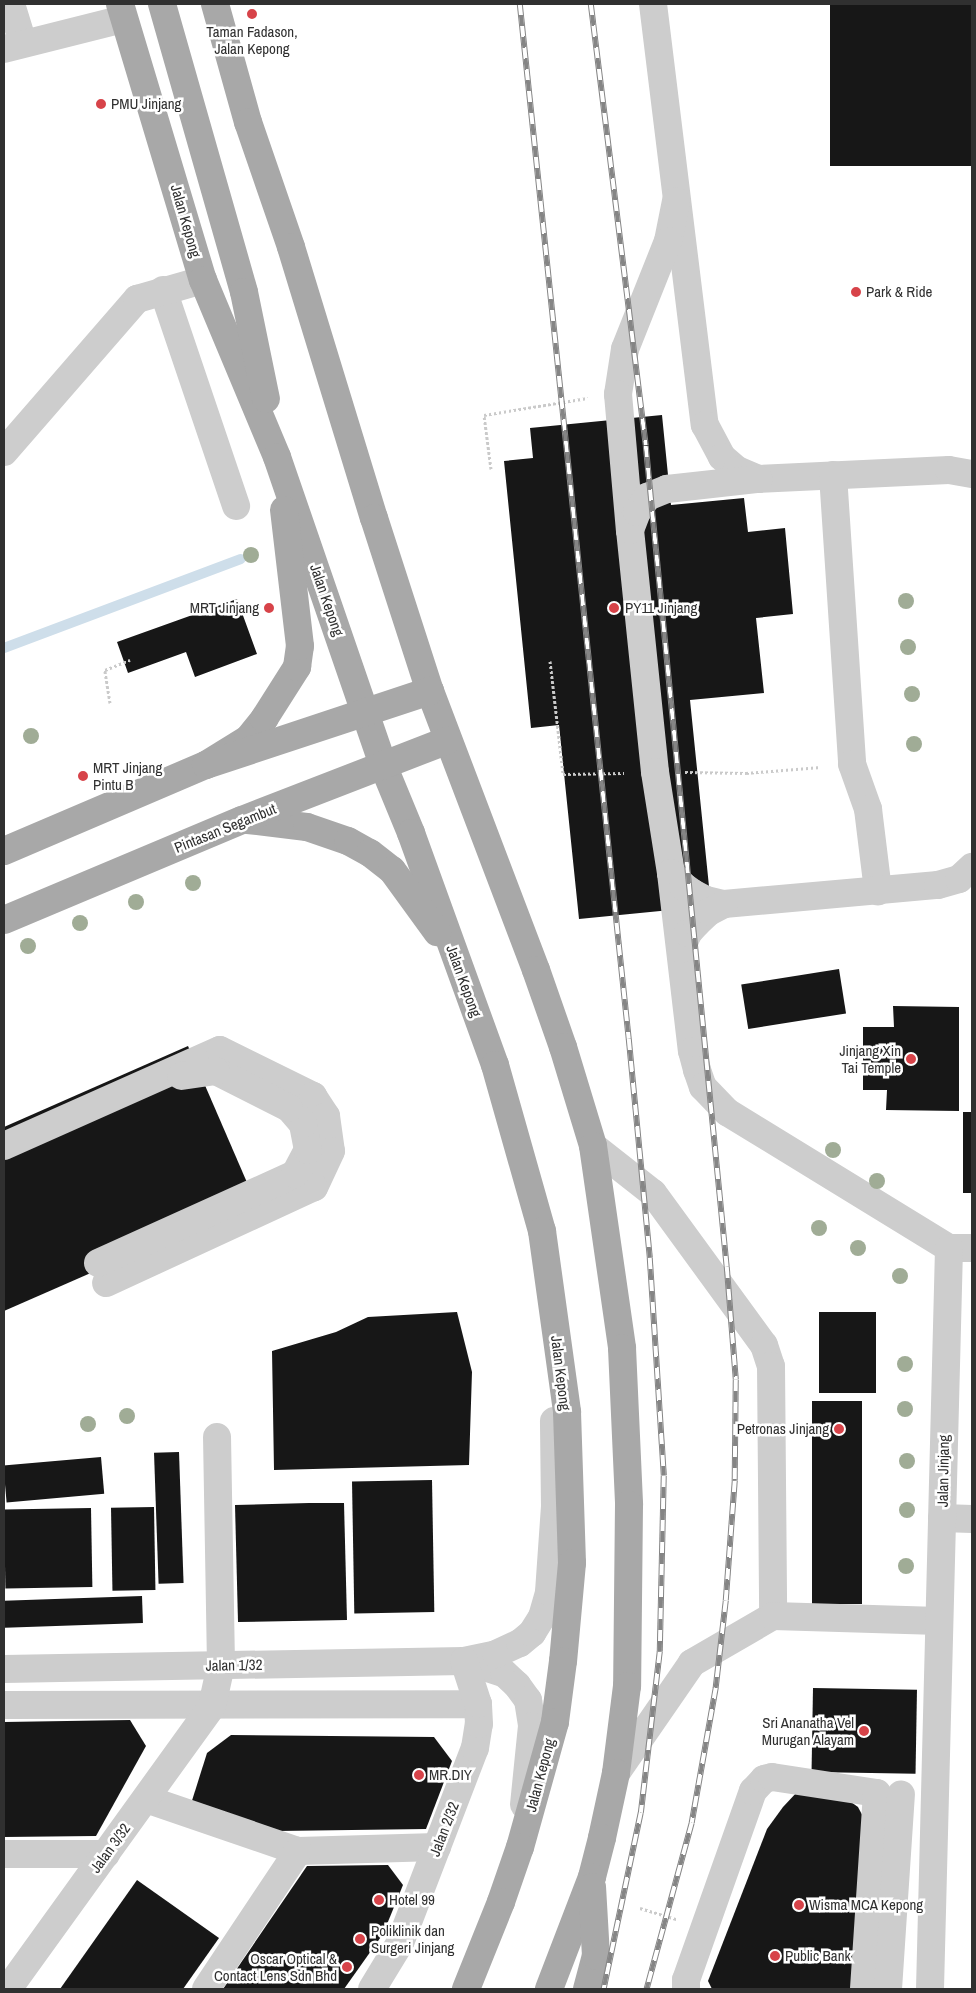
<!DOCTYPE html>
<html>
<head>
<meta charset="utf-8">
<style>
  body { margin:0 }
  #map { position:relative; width:976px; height:1993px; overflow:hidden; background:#fff; font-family:"Archivo Narrow",sans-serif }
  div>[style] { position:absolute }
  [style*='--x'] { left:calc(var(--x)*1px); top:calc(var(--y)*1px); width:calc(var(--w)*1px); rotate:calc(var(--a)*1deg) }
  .stream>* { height:10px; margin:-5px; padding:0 5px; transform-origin:5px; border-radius:5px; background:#cedeea }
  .building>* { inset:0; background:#171717; transform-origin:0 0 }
  .path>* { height:3px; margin-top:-1.5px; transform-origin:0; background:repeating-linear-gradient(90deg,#cacaca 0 2.5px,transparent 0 5px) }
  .minor>* { height:28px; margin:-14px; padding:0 14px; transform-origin:14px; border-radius:14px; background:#cdcdcd }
  .major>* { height:28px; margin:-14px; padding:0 14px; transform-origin:14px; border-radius:14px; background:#a8a8a8 }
  .rail>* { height:5.5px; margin-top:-2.75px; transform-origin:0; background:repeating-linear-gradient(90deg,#fff 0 11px,#858585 0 22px); box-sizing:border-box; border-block:1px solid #858585 }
  .trees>* { width:16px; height:16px; margin:-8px; border-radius:50%; background:#a0ac96 }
  .dots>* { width:14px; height:14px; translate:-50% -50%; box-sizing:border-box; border:2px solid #fff; border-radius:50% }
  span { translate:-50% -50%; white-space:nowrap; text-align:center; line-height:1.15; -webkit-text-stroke:5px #fff; paint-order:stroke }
  .poi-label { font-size:15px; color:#303030 }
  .left { translate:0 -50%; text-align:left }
  .right { translate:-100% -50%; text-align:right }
  .street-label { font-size:15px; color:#303030 }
  .frame { position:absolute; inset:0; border:5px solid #303030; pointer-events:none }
</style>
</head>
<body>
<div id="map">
  <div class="stream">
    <div style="--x:4;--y:648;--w:253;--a:-20.6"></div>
  </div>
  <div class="building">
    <div style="left:830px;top:4px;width:142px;height:162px"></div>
    <div style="clip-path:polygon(662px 415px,671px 505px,744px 498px,748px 532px,785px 528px,793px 614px,756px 618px,764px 693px,690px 700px,711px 906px,579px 919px,559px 725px,531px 728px,504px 461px,533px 458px,530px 428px)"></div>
    <div style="clip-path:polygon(237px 599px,257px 654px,195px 677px,186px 652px,128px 673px,117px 642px)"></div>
    <div style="left:839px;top:969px;width:45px;height:99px;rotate:81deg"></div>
    <div style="clip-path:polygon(893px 1006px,959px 1007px,959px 1111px,886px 1110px,887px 1090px,863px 1090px,863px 1027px,894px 1027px)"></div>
    <div style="clip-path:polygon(188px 1046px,255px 1201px,4px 1311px,4px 1127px)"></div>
    <div style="left:963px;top:1112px;width:9px;height:81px"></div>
    <div style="clip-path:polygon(457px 1312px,472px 1372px,469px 1465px,274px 1470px,272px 1351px,336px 1332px,368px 1317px)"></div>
    <div style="left:819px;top:1312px;width:57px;height:81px"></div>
    <div style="left:812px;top:1401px;width:50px;height:203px"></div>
    <div style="left:179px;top:1452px;width:131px;height:25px;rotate:88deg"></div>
    <div style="left:101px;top:1457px;width:37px;height:98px;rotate:85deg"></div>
    <div style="left:432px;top:1480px;width:132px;height:80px;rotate:89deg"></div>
    <div style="clip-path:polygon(309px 1503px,344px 1503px,347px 1620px,238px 1622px,235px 1505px)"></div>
    <div style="left:154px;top:1507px;width:83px;height:43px;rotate:89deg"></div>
    <div style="left:91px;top:1508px;width:79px;height:87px;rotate:89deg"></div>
    <div style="left:142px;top:1596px;width:27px;height:138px;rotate:88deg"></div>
    <div style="left:813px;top:1688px;width:104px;height:84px;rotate:1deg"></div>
    <div style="clip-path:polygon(130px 1720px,146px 1746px,96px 1836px,4px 1837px,4px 1722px)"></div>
    <div style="clip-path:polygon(231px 1735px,434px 1737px,452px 1761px,426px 1829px,277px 1831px,190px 1807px,207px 1753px)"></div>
    <div style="clip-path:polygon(798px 1791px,841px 1795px,858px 1807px,867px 1824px,853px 1989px,712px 1989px,708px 1981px,767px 1829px,783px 1807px)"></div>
    <div style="clip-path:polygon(388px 1865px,403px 1885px,383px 1934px,344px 1989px,223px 1989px,307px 1866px)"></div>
    <div style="clip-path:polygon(137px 1880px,219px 1938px,183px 1989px,60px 1989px)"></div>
  </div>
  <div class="path">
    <div style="--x:491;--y:469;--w:54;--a:-97.4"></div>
    <div style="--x:484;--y:415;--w:105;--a:-9.3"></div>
    <div style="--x:550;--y:661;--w:114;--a:83.4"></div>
    <div style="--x:563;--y:774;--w:61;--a:-0.9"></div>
    <div style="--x:110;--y:703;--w:33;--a:-99"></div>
    <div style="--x:105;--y:670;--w:27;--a:-22"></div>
    <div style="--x:685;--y:772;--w:61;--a:0.9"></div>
    <div style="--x:746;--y:773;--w:75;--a:-4.6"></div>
    <div style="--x:640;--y:1908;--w:38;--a:17"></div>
  </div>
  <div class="minor">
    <div style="--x:11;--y:4;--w:41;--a:72.9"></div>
    <div style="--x:653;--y:4;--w:424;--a:83"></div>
    <div style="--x:705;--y:425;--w:36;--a:62"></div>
    <div style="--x:722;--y:457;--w:20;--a:41"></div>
    <div style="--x:737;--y:470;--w:23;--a:23"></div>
    <div style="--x:758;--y:479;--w:191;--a:-2.7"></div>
    <div style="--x:949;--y:470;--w:23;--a:10"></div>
    <div style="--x:4;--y:49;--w:123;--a:-14.1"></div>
    <div style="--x:676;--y:201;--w:41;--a:101.3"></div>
    <div style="--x:668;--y:241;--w:116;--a:111.7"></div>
    <div style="--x:625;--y:349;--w:46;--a:98.8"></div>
    <div style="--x:618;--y:394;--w:137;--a:85"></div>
    <div style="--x:630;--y:530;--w:243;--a:84.1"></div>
    <div style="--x:655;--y:772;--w:102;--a:81"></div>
    <div style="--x:671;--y:873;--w:179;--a:83.3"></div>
    <div style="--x:692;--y:1051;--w:20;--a:75"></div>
    <div style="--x:697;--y:1070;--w:18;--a:71"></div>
    <div style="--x:703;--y:1087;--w:35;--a:46"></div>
    <div style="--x:727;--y:1112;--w:260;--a:31.5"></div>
    <div style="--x:163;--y:290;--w:228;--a:71.3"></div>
    <div style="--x:4;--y:452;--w:203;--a:-49"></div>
    <div style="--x:137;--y:299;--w:69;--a:-16.1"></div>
    <div style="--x:833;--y:475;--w:290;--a:86.2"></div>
    <div style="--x:852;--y:764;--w:48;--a:70.4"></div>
    <div style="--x:868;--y:809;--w:83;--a:83"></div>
    <div style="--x:630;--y:530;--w:19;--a:-69"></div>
    <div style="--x:637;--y:512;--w:18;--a:-56"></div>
    <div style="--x:647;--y:497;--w:22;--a:-22"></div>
    <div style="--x:667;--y:489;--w:92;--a:-6.3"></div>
    <div style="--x:671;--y:873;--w:18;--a:47"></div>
    <div style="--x:683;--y:886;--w:12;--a:35"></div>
    <div style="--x:693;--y:893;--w:15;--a:28"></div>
    <div style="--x:706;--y:900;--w:18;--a:13"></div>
    <div style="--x:724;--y:904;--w:215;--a:-5.1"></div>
    <div style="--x:938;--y:885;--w:22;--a:-16"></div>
    <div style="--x:959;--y:879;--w:18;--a:-43"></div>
    <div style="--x:681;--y:949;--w:17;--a:-66"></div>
    <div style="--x:688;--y:933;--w:13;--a:-48"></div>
    <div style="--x:697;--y:923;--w:16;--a:-43"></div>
    <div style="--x:709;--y:912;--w:17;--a:-28"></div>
    <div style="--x:4;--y:1146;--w:236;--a:-24"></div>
    <div style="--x:220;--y:1050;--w:104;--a:26.3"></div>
    <div style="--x:313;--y:1096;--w:24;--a:57"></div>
    <div style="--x:326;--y:1116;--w:35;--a:82"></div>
    <div style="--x:331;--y:1151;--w:40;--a:115"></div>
    <div style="--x:314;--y:1187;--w:229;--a:155.2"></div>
    <div style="--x:593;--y:1146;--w:76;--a:38.1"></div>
    <div style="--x:653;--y:1193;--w:188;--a:53.9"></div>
    <div style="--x:764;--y:1345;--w:22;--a:72"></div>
    <div style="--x:771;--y:1366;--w:250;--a:89.5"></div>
    <div style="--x:773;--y:1616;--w:94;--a:149.9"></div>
    <div style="--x:692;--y:1663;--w:134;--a:124.6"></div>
    <div style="--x:949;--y:1248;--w:23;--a:0"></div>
    <div style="--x:98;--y:1263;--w:216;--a:-24.3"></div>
    <div style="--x:295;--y:1174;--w:27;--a:-62"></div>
    <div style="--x:308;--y:1150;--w:26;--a:-101"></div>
    <div style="--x:303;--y:1124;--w:21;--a:-131"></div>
    <div style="--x:289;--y:1108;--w:82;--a:-153.1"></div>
    <div style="--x:216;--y:1071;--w:35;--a:172"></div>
    <div style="--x:942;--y:1518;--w:30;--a:2"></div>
    <div style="--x:773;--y:1616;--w:166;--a:1.7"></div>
    <div style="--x:466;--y:1661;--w:40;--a:18"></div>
    <div style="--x:504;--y:1673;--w:18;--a:43"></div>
    <div style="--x:517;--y:1685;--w:19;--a:54"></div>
    <div style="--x:528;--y:1700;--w:26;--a:81"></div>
    <div style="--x:532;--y:1726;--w:79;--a:95.8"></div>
    <div style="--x:4;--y:1669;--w:460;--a:-1"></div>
    <div style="--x:464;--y:1661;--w:33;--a:-12"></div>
    <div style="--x:496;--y:1654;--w:26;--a:-25"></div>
    <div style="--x:520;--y:1643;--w:16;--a:-40"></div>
    <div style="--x:532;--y:1633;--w:19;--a:-58"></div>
    <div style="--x:542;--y:1617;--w:26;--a:-74"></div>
    <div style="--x:549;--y:1592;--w:85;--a:-86"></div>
    <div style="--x:555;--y:1507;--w:86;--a:-90.7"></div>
    <div style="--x:4;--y:1705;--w:474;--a:-0.1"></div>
    <div style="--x:146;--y:1799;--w:161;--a:18.9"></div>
    <div style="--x:298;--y:1851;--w:139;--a:-1.6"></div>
    <div style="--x:4;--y:1854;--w:102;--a:0"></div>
    <div style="--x:8;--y:1989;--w:349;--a:-54.2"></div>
    <div style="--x:212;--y:1706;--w:42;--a:-77.6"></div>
    <div style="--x:221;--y:1665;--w:228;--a:-91"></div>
    <div style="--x:206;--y:1989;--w:166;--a:-56.3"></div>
    <div style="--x:372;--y:1989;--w:54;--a:-58.7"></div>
    <div style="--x:400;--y:1943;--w:209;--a:-69"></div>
    <div style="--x:475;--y:1748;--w:24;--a:-81"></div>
    <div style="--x:479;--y:1724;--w:20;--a:-93"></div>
    <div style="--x:478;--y:1704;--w:45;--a:-108"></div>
    <div style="--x:686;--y:1989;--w:9;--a:-90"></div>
    <div style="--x:686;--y:1980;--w:201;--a:-70.5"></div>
    <div style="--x:753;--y:1791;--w:16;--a:-47"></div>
    <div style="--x:764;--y:1779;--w:8;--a:-14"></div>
    <div style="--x:772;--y:1777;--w:106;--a:8.7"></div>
    <div style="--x:877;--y:1793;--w:196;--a:93.8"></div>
    <div style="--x:888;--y:1989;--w:195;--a:-86.2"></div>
    <div style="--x:930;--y:1989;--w:741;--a:-88.53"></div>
  </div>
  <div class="major">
    <div style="--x:120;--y:4;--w:288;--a:73.3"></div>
    <div style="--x:203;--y:280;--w:192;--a:67.3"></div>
    <div style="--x:277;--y:457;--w:326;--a:71"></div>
    <div style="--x:383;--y:765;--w:74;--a:67.6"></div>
    <div style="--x:411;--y:833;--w:247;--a:70.1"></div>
    <div style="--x:495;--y:1065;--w:173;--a:74.2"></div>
    <div style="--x:542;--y:1231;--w:183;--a:82.1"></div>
    <div style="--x:567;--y:1412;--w:151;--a:88.1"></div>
    <div style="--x:572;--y:1563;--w:98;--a:95.2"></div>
    <div style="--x:563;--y:1661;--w:62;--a:97.5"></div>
    <div style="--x:555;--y:1722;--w:130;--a:105.6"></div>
    <div style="--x:520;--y:1847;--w:58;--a:109.1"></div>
    <div style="--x:501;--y:1902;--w:94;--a:111.9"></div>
    <div style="--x:162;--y:4;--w:299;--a:74.1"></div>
    <div style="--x:244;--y:292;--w:109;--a:78.4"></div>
    <div style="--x:215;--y:4;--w:123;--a:74.4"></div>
    <div style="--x:248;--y:122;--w:132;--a:71"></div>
    <div style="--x:291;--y:247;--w:283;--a:73"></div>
    <div style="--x:374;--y:518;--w:182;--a:72.1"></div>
    <div style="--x:430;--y:691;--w:298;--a:69.2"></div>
    <div style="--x:536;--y:970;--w:82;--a:70.7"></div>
    <div style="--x:563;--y:1047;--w:103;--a:73.1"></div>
    <div style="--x:593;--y:1146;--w:204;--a:81.8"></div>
    <div style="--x:622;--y:1348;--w:157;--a:87.4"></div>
    <div style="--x:629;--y:1505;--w:181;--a:90.6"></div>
    <div style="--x:627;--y:1686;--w:88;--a:97.2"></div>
    <div style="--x:616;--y:1773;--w:66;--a:102.2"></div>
    <div style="--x:602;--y:1838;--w:40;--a:104.4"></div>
    <div style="--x:592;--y:1877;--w:120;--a:111"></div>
    <div style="--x:206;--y:765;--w:49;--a:-31.8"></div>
    <div style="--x:248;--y:739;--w:26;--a:-51"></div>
    <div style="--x:264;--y:719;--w:62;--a:-57.6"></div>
    <div style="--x:297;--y:667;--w:21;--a:-82"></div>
    <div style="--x:300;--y:646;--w:137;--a:-96.7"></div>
    <div style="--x:248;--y:820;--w:59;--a:6.8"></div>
    <div style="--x:307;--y:827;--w:43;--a:18.9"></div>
    <div style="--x:348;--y:841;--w:25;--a:29"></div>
    <div style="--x:370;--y:853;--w:28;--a:38"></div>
    <div style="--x:392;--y:870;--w:77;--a:54"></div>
    <div style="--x:4;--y:851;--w:220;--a:-23.1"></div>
    <div style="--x:206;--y:765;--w:236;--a:-18.3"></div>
    <div style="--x:4;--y:920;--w:258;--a:-22.8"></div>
    <div style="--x:242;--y:820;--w:221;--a:-21.2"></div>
    <div style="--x:587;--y:1989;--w:34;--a:-75"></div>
    <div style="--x:596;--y:1956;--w:69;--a:-93.3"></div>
  </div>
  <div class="rail">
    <div style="--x:520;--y:4;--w:1041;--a:83.99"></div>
    <div style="--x:629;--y:1039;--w:220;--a:84.5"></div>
    <div style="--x:650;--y:1258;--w:218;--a:86.3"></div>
    <div style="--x:664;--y:1476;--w:176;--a:91.3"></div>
    <div style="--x:660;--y:1652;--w:162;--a:96.7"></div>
    <div style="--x:641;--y:1813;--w:180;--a:101.9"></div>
    <div style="--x:591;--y:4;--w:445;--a:82.9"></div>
    <div style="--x:646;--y:446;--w:825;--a:84.37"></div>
    <div style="--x:727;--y:1267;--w:113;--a:85.4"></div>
    <div style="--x:736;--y:1380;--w:101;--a:90.6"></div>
    <div style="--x:735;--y:1481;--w:120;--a:94.3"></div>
    <div style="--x:726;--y:1601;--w:88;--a:96.6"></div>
    <div style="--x:716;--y:1688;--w:137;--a:100.1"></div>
    <div style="--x:692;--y:1823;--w:172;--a:105.2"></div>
  </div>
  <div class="trees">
    <div style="left:251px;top:555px"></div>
    <div style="left:906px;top:601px"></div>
    <div style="left:908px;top:647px"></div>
    <div style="left:912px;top:694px"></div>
    <div style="left:31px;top:736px"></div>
    <div style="left:914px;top:744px"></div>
    <div style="left:193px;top:883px"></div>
    <div style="left:136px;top:902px"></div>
    <div style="left:80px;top:923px"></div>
    <div style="left:28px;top:946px"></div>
    <div style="left:833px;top:1150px"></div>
    <div style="left:877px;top:1181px"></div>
    <div style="left:819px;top:1228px"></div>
    <div style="left:858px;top:1248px"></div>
    <div style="left:900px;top:1276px"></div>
    <div style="left:905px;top:1364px"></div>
    <div style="left:905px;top:1409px"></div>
    <div style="left:127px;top:1416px"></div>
    <div style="left:88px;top:1424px"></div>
    <div style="left:907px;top:1461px"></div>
    <div style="left:907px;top:1510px"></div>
    <div style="left:906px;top:1566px"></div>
  </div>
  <div class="dots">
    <div style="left:252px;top:14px;background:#d74349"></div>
    <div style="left:101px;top:104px;background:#d74349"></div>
    <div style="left:856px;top:292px;background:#d74349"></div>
    <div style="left:269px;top:608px;background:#d74349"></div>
    <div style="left:614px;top:608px;background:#d74349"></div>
    <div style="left:83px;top:776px;background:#d74349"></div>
    <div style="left:911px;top:1059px;background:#d74349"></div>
    <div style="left:839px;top:1429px;background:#d74349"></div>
    <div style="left:864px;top:1731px;background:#d74349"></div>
    <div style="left:419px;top:1775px;background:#d74349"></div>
    <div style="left:379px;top:1900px;background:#d74349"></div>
    <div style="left:799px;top:1905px;background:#d74349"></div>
    <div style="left:360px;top:1939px;background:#d74349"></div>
    <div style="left:775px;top:1956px;background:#d74349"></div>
    <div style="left:347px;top:1967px;background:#d74349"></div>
  </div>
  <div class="poi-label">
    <span style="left:252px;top:40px">Taman Fadason,<br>Jalan Kepong</span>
    <span class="left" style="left:111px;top:104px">PMU Jinjang</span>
    <span class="left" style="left:866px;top:292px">Park &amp; Ride</span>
    <span class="right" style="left:259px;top:608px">MRT Jinjang</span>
    <span class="left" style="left:625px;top:608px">PY11 Jinjang</span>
    <span class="left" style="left:93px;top:776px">MRT Jinjang<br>Pintu B</span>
    <span class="right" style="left:901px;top:1059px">Jinjang Xin<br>Tai Temple</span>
    <span class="right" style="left:829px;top:1429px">Petronas Jinjang</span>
    <span class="right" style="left:854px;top:1731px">Sri Ananatha Vel<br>Murugan Alayam</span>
    <span class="left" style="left:429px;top:1775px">MR.DIY</span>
    <span class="left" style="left:389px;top:1900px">Hotel 99</span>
    <span class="left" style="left:809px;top:1905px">Wisma MCA Kepong</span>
    <span class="left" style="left:371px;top:1939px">Poliklinik dan<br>Surgeri Jinjang</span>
    <span class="left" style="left:785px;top:1956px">Public Bank</span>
    <span class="right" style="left:337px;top:1967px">Oscar Optical &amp;<br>Contact Lens Sdn Bhd</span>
  </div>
  <div class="street-label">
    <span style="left:186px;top:221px;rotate:74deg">Jalan Kepong</span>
    <span style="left:327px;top:600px;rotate:71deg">Jalan Kepong</span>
    <span style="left:225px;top:828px;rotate:-22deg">Pintasan Segambut</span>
    <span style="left:464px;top:981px;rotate:70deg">Jalan Kepong</span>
    <span style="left:561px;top:1373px;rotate:83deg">Jalan Kepong</span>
    <span style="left:943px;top:1471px;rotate:-89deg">Jalan Jinjang</span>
    <span style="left:234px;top:1665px;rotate:-1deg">Jalan 1/32</span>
    <span style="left:540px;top:1775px;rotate:-75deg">Jalan Kepong</span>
    <span style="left:444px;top:1829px;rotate:-69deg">Jalan 2/32</span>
    <span style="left:110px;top:1848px;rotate:-54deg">Jalan 3/32</span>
  </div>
  <div class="frame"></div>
</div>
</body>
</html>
